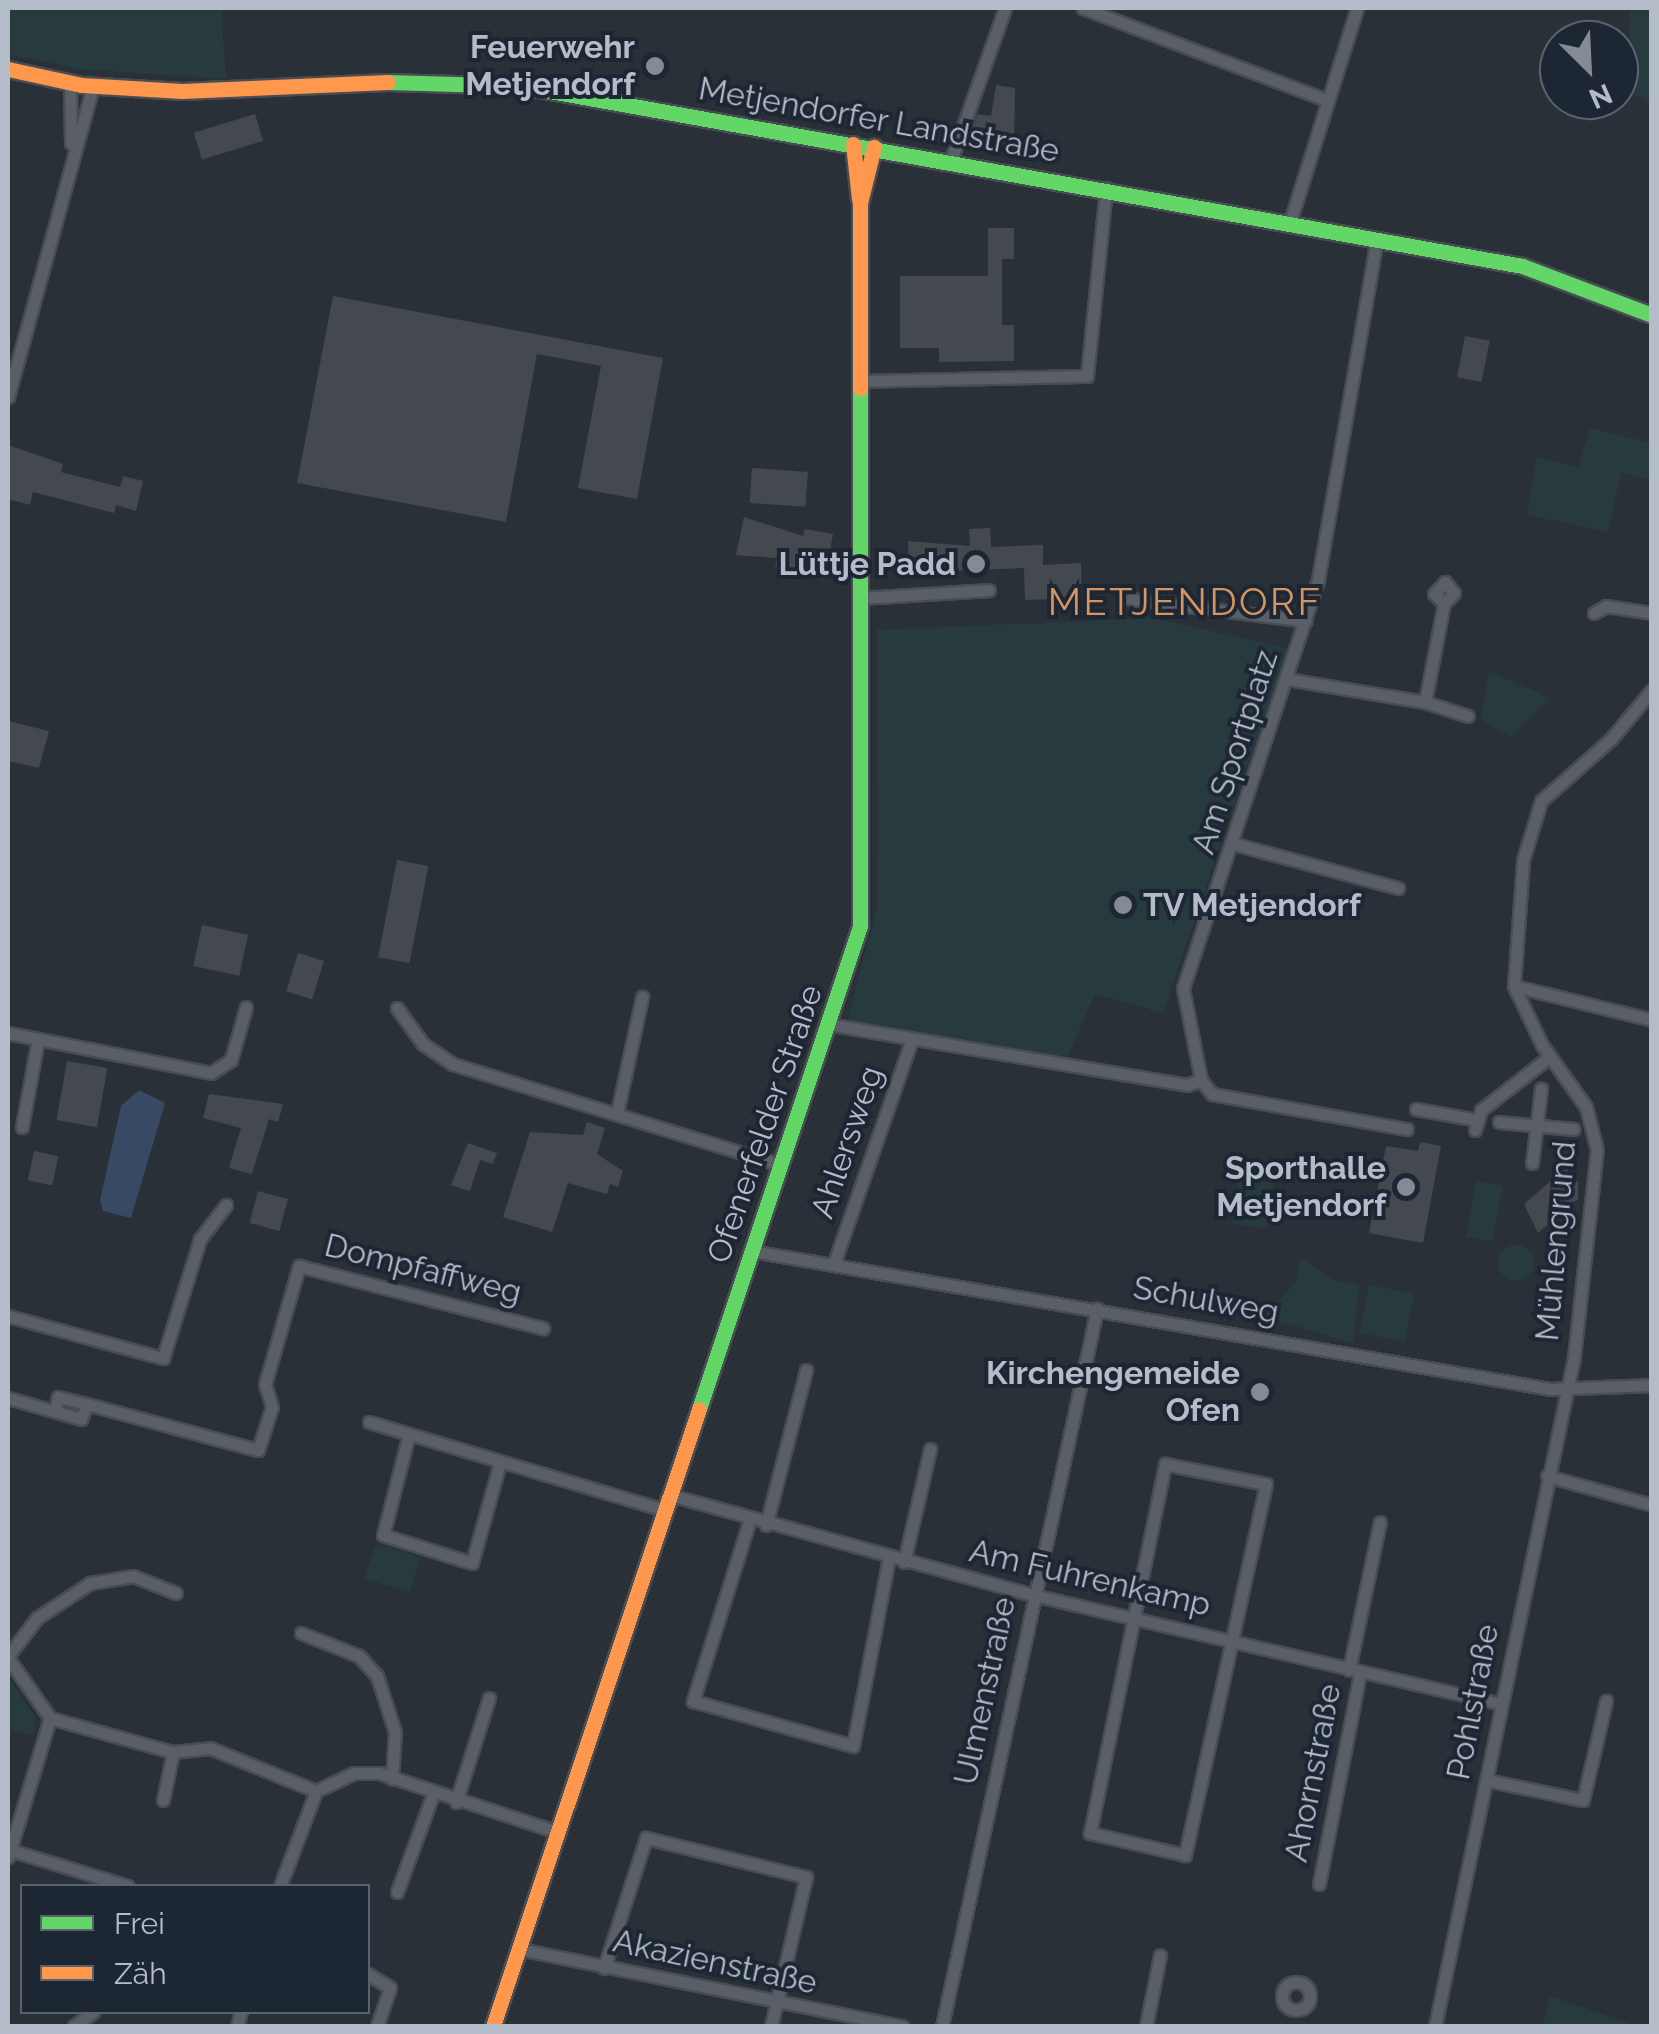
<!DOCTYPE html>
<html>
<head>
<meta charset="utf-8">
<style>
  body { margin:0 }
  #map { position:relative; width:1659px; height:2034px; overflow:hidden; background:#2a3038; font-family:Raleway,sans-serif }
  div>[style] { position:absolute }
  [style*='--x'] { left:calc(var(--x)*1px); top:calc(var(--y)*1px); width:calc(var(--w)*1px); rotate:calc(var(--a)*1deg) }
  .green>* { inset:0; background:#273a3e; transform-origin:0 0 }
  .round { border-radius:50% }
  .water>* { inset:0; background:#384963 }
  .building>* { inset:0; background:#444950; transform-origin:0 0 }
  .roads { filter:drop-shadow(2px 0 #484c53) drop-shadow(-2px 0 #484c53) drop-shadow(0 2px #484c53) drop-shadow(0 -2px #484c53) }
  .street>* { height:11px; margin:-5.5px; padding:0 5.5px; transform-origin:5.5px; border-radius:5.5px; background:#5a5e66 }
  .street>.ring { margin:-5.5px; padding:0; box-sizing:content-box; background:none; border:11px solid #5a5e66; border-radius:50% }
  .fast>* { height:15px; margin:-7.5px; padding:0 7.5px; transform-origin:7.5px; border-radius:7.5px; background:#63d668 }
  .slow>* { height:15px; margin:-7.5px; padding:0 7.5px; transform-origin:7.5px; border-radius:7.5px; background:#ff974d }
  .dots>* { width:28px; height:28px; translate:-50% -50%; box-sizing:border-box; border:5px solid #1d2633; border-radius:50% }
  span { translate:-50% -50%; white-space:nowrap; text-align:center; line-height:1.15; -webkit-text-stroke:8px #1d2633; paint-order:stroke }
  .poi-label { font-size:32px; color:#b4bcc9; font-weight:700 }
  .right { translate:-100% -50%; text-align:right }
  .left { translate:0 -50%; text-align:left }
  .street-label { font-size:32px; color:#b4bcc9 }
  .quarter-label { font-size:38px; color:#d59563; letter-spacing:2.5px }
  .frame { position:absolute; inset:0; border:10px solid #b4bcc9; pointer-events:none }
  .legend { position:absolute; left:20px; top:1884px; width:350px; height:130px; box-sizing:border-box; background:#1d2633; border:2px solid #59626f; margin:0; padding:12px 18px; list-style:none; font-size:30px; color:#b4bcc9 }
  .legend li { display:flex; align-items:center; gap:20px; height:50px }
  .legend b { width:50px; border:2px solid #59626f }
  .north { position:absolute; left:1539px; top:20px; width:100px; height:100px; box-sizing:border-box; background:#1d2633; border:2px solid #59626f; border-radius:50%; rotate:156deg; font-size:28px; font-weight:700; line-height:40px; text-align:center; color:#b4bcc9 }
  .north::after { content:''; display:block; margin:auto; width:35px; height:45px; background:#848b96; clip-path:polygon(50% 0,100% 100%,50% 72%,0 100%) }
</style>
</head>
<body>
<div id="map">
  <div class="green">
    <div style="clip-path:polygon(8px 8px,221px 8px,226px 79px,77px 69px,8px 54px)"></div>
    <div style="clip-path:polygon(1630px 8px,1651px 8px,1651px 103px,1627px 91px)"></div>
    <div style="clip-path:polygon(1590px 428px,1651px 443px,1651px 480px,1621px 473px,1608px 532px,1527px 515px,1537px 457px,1578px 467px)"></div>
    <div style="clip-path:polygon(1152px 618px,1288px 648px,1163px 1013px,1095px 994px,1066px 1060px,847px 1022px,878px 904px,877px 630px)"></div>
    <div style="clip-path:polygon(1489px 671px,1550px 698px,1511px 737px,1481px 720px)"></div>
    <div style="left:1238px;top:1178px;width:36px;height:46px;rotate:8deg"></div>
    <div style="left:1476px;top:1181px;width:27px;height:57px;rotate:10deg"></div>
    <div class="round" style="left:1498px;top:1245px;width:36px;height:36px"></div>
    <div style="clip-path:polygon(1301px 1257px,1333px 1280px,1359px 1285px,1353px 1343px,1263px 1317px,1296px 1282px)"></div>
    <div style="left:1369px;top:1285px;width:46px;height:49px;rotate:11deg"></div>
    <div style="left:376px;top:1543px;width:47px;height:37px;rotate:18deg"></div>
    <div style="clip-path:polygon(8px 1677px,36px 1718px,34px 1735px,8px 1728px)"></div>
    <div style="clip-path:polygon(1550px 1996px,1638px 2026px,1543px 2026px)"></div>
  </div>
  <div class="water">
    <div style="clip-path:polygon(139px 1090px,165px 1103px,131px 1218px,103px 1211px,100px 1200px,121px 1106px)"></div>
  </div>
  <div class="building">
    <div style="clip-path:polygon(996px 85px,1015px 88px,1014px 146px,967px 142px,977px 114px,991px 116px)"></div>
    <div style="left:255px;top:114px;width:28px;height:64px;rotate:73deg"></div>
    <div style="clip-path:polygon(988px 228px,1014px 228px,1014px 259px,1002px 259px,1002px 325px,1014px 325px,1014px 361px,939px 362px,939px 348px,900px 348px,900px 276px,988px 276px)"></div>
    <div style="clip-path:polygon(333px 296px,663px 358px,637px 499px,578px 488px,601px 366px,537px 354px,506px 522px,297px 483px)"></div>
    <div style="left:1465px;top:336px;width:25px;height:42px;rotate:11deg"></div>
    <div style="clip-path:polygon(8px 445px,63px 464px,61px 472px,120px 487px,123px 476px,143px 481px,136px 511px,116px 505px,114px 513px,33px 492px,30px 505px,8px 499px)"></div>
    <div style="left:752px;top:468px;width:56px;height:35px;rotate:4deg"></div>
    <div style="clip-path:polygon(744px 517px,803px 536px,805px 529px,833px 534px,825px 580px,775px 567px,777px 558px,736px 555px)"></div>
    <div style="clip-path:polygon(990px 528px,991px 547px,1043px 545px,1043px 565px,1081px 563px,1082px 598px,1025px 600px,1024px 568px,909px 573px,908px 541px,970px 546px,969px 529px)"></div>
    <div style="clip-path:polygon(8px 721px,49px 731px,39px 768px,8px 761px)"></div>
    <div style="left:397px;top:860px;width:32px;height:99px;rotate:11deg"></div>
    <div style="left:202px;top:925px;width:47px;height:42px;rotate:12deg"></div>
    <div style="left:298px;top:953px;width:27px;height:40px;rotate:17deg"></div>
    <div style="left:67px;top:1061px;width:41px;height:60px;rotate:10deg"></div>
    <div style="clip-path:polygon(209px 1094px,283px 1104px,278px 1122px,269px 1119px,252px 1174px,229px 1168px,241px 1128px,203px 1118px)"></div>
    <div style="clip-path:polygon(587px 1122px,605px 1128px,597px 1154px,623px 1171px,618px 1187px,610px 1184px,607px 1194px,568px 1183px,552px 1232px,503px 1217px,530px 1132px,583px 1135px)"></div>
    <div style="clip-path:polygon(1420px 1142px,1441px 1146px,1423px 1243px,1369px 1233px,1386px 1146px,1418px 1151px)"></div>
    <div style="clip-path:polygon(468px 1143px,497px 1153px,493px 1164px,480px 1160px,470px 1191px,451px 1185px)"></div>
    <div style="left:34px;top:1151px;width:25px;height:30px;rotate:12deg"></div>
    <div style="clip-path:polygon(1566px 1168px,1578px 1183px,1578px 1199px,1538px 1233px,1524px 1204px)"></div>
    <div style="left:258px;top:1191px;width:31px;height:33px;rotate:15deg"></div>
  </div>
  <div class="roads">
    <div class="street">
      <div style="--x:1083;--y:8;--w:258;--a:20.7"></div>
      <div style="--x:70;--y:84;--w:59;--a:89"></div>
      <div style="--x:951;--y:160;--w:161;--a:-70.4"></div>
      <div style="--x:1290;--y:222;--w:224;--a:-72.6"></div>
      <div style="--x:860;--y:381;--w:227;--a:-1.3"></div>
      <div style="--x:1087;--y:376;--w:189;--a:-84.2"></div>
      <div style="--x:8;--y:397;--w:322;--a:-74.7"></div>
      <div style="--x:862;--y:598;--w:127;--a:-3.6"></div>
      <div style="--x:1130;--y:599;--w:177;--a:7.1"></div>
      <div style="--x:1594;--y:613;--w:14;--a:-30"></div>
      <div style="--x:1606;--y:606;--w:47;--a:8.7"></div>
      <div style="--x:1287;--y:679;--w:140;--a:9.5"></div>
      <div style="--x:1425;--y:702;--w:101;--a:-79.1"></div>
      <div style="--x:1444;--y:603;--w:14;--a:-45"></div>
      <div style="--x:1454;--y:593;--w:14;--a:-129"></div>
      <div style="--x:1445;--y:582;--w:16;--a:133"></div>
      <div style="--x:1434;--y:594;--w:13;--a:42"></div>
      <div style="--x:1425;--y:702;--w:45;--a:18"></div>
      <div style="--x:1235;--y:844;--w:169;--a:15.1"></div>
      <div style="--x:1514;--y:986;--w:142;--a:13.8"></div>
      <div style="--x:397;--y:1008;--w:44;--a:54.2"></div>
      <div style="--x:423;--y:1044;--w:36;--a:34"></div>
      <div style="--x:453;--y:1064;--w:343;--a:17.1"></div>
      <div style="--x:827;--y:1024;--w:365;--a:9.6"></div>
      <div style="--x:1187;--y:1085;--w:15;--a:-20"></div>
      <div style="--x:1201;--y:1080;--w:94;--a:-101.1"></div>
      <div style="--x:1183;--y:988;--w:430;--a:-71.7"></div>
      <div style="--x:1318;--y:580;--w:347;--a:-80.2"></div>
      <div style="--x:8;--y:1033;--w:207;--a:11.1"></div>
      <div style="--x:211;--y:1073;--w:24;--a:-33"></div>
      <div style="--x:231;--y:1060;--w:55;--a:-74.2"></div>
      <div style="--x:1201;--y:1080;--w:18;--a:52"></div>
      <div style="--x:1212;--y:1094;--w:198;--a:10.2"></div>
      <div style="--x:1416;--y:1109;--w:63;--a:10.1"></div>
      <div style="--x:617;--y:1113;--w:119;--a:-77.8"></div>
      <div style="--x:1499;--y:1122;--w:75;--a:5.3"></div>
      <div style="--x:22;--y:1127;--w:89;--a:-79.7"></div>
      <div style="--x:1475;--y:1130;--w:21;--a:-73"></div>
      <div style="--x:1481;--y:1110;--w:86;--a:-37.9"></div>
      <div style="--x:1532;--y:1163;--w:75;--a:-83.1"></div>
      <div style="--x:752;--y:1251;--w:810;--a:9.81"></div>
      <div style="--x:1550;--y:1389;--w:102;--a:-2.2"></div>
      <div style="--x:834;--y:1263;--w:237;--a:-70.8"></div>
      <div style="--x:8;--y:1316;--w:161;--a:15.2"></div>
      <div style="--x:163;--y:1358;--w:125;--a:-72.7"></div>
      <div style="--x:200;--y:1239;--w:43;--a:-52.6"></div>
      <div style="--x:8;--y:1398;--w:76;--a:16"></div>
      <div style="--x:81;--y:1419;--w:16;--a:-68"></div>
      <div style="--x:87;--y:1404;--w:177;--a:15.1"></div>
      <div style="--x:258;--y:1450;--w:45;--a:-72"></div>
      <div style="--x:272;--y:1407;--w:24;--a:-107"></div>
      <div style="--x:265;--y:1384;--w:123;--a:-73.9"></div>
      <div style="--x:299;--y:1266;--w:252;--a:14.3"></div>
      <div style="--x:55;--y:1411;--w:14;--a:-78"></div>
      <div style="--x:58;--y:1397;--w:30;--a:14"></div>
      <div style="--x:369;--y:1422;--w:309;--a:16.6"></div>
      <div style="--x:409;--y:1434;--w:104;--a:104.4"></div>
      <div style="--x:383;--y:1535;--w:93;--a:17.5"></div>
      <div style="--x:472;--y:1563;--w:104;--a:-74.4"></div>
      <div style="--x:1165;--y:1464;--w:103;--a:11.2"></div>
      <div style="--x:1266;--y:1484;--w:380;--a:102.3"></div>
      <div style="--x:1185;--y:1855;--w:98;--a:-167"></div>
      <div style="--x:1090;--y:1833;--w:377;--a:-78.5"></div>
      <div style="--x:1547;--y:1476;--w:109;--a:15.4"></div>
      <div style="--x:670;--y:1495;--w:377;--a:15.4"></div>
      <div style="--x:1033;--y:1595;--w:481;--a:13.1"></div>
      <div style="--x:750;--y:1519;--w:191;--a:107.4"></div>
      <div style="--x:693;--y:1701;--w:166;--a:15.7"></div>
      <div style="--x:853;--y:1746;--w:191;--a:-79.2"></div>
      <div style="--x:766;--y:1525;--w:160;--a:-75.5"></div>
      <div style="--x:904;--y:1562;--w:116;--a:-77"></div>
      <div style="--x:301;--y:1633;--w:62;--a:21.6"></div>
      <div style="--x:359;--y:1656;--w:27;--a:48"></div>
      <div style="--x:377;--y:1676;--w:59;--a:72.2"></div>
      <div style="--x:395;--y:1732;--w:47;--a:93.7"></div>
      <div style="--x:8;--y:1656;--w:48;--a:-52.7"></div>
      <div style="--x:37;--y:1618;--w:64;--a:-33.4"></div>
      <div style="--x:90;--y:1583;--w:44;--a:-9.2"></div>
      <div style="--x:133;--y:1576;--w:46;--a:21.6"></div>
      <div style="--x:8;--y:1658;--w:73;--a:55"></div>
      <div style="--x:50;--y:1718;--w:145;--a:106.8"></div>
      <div style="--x:1349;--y:1670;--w:151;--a:-78.2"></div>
      <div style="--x:50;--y:1718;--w:128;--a:15.5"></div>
      <div style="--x:173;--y:1752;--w:37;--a:-6"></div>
      <div style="--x:210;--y:1748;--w:114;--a:22.1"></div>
      <div style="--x:1486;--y:1780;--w:99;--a:11.7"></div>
      <div style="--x:1583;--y:1800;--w:102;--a:-76.9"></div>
      <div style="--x:163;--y:1800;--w:49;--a:-78.2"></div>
      <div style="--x:456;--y:1802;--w:109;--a:-72.4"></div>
      <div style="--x:10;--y:1850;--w:123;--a:17"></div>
      <div style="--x:1319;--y:1884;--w:215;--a:-79"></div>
      <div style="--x:280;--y:1886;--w:102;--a:-69.2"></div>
      <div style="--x:316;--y:1791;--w:42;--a:-25.3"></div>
      <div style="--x:354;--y:1773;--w:25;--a:0"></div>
      <div style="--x:379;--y:1773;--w:188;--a:18.3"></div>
      <div style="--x:397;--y:1892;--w:104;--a:-69.8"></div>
      <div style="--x:519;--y:1949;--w:391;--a:11.4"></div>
      <div style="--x:604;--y:1968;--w:137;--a:-72.1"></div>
      <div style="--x:646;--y:1838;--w:165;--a:13.7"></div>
      <div style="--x:806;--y:1877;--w:153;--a:103.2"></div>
      <div style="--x:368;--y:1974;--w:26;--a:32"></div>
      <div style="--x:390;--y:1988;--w:40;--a:108.9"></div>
      <div class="ring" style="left:1282px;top:1982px;width:17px;height:17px"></div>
      <div style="--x:74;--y:2026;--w:24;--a:-36"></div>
      <div style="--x:237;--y:2026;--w:15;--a:-74"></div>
      <div style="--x:942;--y:2026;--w:734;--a:-77.8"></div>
      <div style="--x:1146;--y:2026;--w:72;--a:-78.8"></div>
      <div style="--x:1435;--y:2026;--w:683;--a:-78.26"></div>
      <div style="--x:1574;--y:1357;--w:208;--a:-83.7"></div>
      <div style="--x:1597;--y:1150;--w:44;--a:-104.3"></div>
      <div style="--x:1586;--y:1107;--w:76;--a:-125.4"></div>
      <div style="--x:1542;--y:1045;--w:65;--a:-115.4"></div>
      <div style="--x:1514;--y:986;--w:126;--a:-85.9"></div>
      <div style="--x:1523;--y:860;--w:62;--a:-73"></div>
      <div style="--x:1541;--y:801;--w:94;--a:-41.5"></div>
      <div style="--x:1611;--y:739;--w:64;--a:-50.1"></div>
    </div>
    <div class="fast">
      <div style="--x:388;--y:82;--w:134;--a:1.7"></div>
      <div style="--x:522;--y:86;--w:1016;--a:10.2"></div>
      <div style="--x:1522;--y:266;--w:139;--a:20.7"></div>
      <div style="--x:699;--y:1409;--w:509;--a:-71.57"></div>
      <div style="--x:860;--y:926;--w:538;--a:-90"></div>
    </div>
    <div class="slow">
      <div style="--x:8;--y:69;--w:76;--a:12.2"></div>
      <div style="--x:82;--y:85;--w:100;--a:3.4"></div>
      <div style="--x:182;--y:91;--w:206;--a:-2.5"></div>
      <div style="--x:853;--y:144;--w:55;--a:83.8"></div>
      <div style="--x:860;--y:388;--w:185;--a:-90"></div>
      <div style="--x:860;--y:203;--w:58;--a:-76"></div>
      <div style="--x:493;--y:2026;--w:650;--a:-71.54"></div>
    </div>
  </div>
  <div class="dots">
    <div style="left:655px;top:66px;background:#848b96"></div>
    <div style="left:976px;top:564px;background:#848b96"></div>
    <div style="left:1123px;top:905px;background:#848b96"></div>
    <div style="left:1406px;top:1187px;background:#848b96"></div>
    <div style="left:1260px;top:1392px;background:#848b96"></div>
  </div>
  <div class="poi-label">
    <span class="right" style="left:635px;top:66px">Feuerwehr<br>Metjendorf</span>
    <span class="right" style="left:956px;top:564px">Lüttje Padd</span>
    <span class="left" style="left:1143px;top:905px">TV Metjendorf</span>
    <span class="right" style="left:1386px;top:1187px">Sporthalle<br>Metjendorf</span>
    <span class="right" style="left:1240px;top:1392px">Kirchengemeide<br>Ofen</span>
  </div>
  <div class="street-label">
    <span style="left:879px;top:120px;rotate:10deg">Metjendorfer Landstraße</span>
    <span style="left:1235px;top:752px;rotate:-72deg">Am Sportplatz</span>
    <span style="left:765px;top:1124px;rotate:-71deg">Ofenerfelder Straße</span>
    <span style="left:847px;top:1142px;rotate:-71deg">Ahlersweg</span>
    <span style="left:1556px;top:1241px;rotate:-85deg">Mühlengrund</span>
    <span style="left:423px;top:1269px;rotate:14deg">Dompfaffweg</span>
    <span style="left:1206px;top:1300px;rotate:10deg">Schulweg</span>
    <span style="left:1090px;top:1578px;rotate:13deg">Am Fuhrenkamp</span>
    <span style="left:985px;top:1691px;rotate:-78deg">Ulmenstraße</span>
    <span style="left:1473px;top:1702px;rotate:-79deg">Pohlstraße</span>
    <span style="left:1313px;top:1773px;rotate:-79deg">Ahornstraße</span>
    <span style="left:715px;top:1962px;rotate:12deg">Akazienstraße</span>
  </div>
  <div class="quarter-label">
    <span style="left:1185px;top:602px">METJENDORF</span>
  </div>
  <div class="frame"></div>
  <ul class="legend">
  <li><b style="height:12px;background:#63d668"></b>Frei</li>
  <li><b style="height:12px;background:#ff974d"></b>Zäh</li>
  </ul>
  <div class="north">N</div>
</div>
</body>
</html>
